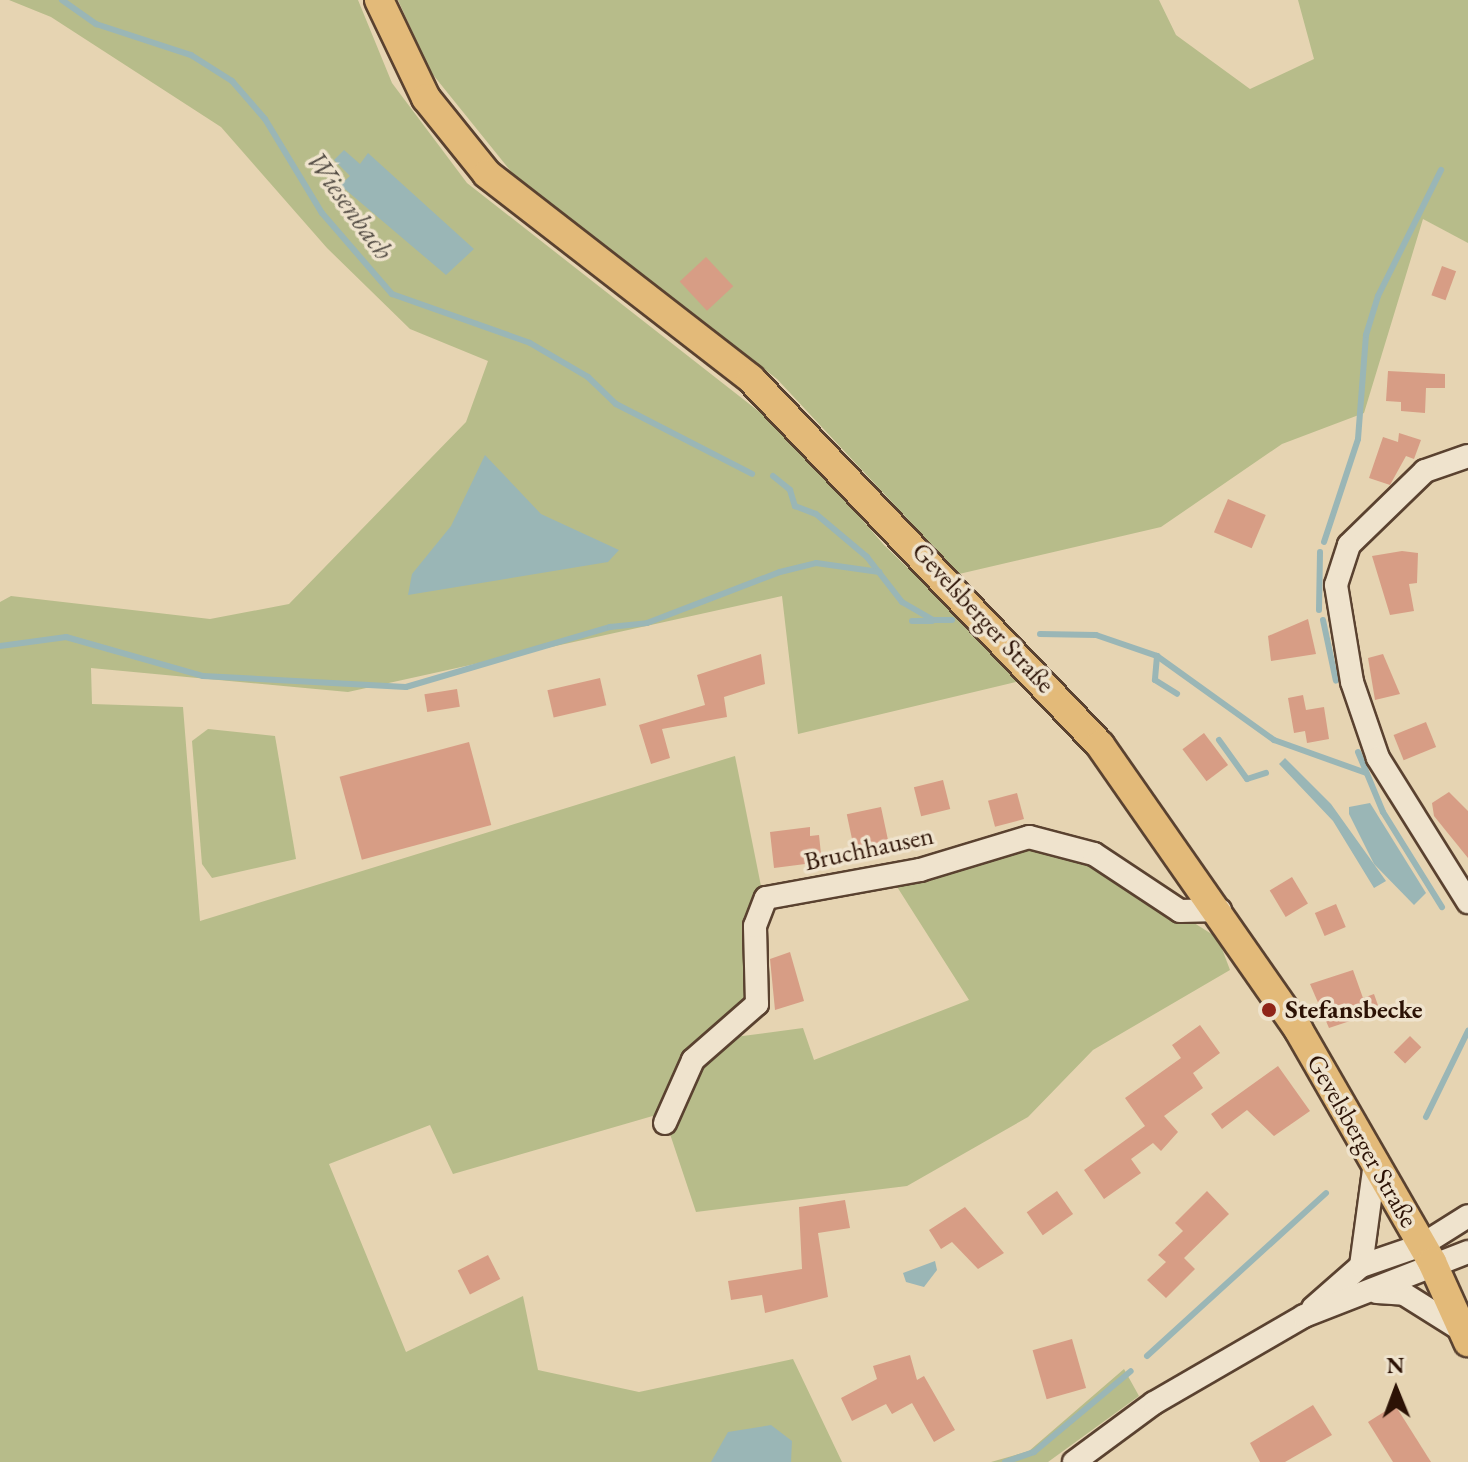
<!DOCTYPE html>
<html>
<head>
<meta charset="utf-8">
<style>
  body { margin:0 }
  #map { position:relative; width:1468px; height:1462px; overflow:hidden; background:#e6d4b2; font-family:"EB Garamond",serif }
  div>[style] { position:absolute }
  [style*='--x'] { left:calc(var(--x)*1px); top:calc(var(--y)*1px); width:calc(var(--w)*1px); rotate:calc(var(--a)*1deg) }
  .green>* { inset:0; background:#b7bc8a }
  .water>* { inset:0; background:#9ab6b6 }
  .stream>* { height:6px; margin:-3px; padding:0 3px; transform-origin:3px; border-radius:3px; background:#9ab6b6 }
  .building>* { inset:0; background:#d79d85; transform-origin:0 0 }
  .roads { filter:drop-shadow(2px 0 #5a4230) drop-shadow(-2px 0 #5a4230) drop-shadow(0 2px #5a4230) drop-shadow(0 -2px #5a4230) }
  .minor>* { height:22px; margin:-11px; padding:0 11px; transform-origin:11px; border-radius:11px; background:#efe3cd }
  .major>* { height:28px; margin:-14px; padding:0 14px; transform-origin:14px; border-radius:14px; background:#e3ba79 }
  .dots>* { width:22px; height:22px; translate:-50% -50%; box-sizing:border-box; border:4px solid #efe3cd; border-radius:50% }
  span { translate:-50% -50%; white-space:nowrap; text-align:center; line-height:1.15; -webkit-text-stroke:7px #efe3cd; paint-order:stroke }
  .street-label { font-size:26px; color:#2c1205 }
  .poi-label { font-size:26px; color:#2c1205; font-weight:700 }
  .left { translate:0 -50%; text-align:left }
  .water-label { font-size:28px; color:#524b43; font-style:italic }
  .north { position:absolute; left:1356px; top:1350px; width:80px; height:80px; -webkit-text-stroke:6px #efe3cd; paint-order:stroke; rotate:359deg; font-size:22px; font-weight:700; line-height:32px; text-align:center; color:#2c1205 }
  .north::after { content:''; display:block; margin:auto; width:28px; height:36px; background:#2c1205; clip-path:polygon(50% 0,100% 100%,50% 72%,0 100%) }
</style>
</head>
<body>
<div id="map">
  <div class="green">
    <div style="clip-path:polygon(9px 0,358px 0,392px 83px,467px 183px,789px 435px,884px 545px,1024px 680px,798px 734px,782px 596px,348px 692px,91px 668px,92px 704px,183px 707px,200px 921px,735px 756px,762px 891px,747px 1005px,727px 1038px,803px 1028px,814px 1060px,969px 1000px,894px 882px,1045px 843px,1094px 860px,1218px 938px,1230px 970px,1093px 1050px,1028px 1117px,907px 1186px,696px 1212px,663px 1113px,453px 1174px,430px 1125px,329px 1164px,406px 1352px,523px 1296px,538px 1370px,639px 1392px,793px 1359px,842px 1462px,0 1462px,0 602px,11px 596px,210px 619px,289px 604px,466px 422px,488px 361px,410px 329px,327px 248px,221px 127px,51px 17px)"></div>
    <div style="clip-path:polygon(398px 0,1159px 0,1176px 35px,1250px 89px,1314px 59px,1298px 0,1468px 0,1468px 243px,1423px 219px,1364px 413px,1282px 444px,1161px 527px,959px 574px,777px 379px,517px 179px,430px 71px)"></div>
    <div style="clip-path:polygon(208px 729px,275px 736px,296px 859px,212px 878px,202px 864px,192px 741px)"></div>
    <div style="clip-path:polygon(1124px 1369px,1139px 1396px,1048px 1462px,991px 1462px,1029px 1451px)"></div>
  </div>
  <div class="water">
    <div style="clip-path:polygon(344px 150px,360px 164px,368px 153px,474px 249px,446px 275px,340px 185px,350px 176px,334px 160px)"></div>
    <div style="clip-path:polygon(485px 455px,541px 514px,619px 550px,608px 562px,408px 595px,412px 574px,451px 526px)"></div>
    <div style="clip-path:polygon(1285px 758px,1331px 804px,1386px 881px,1374px 888px,1333px 821px,1279px 764px)"></div>
    <div style="clip-path:polygon(1370px 803px,1426px 893px,1414px 905px,1374px 864px,1349px 814px,1349px 807px)"></div>
    <div style="clip-path:polygon(935px 1261px,937px 1270px,924px 1287px,906px 1282px,903px 1273px)"></div>
    <div style="clip-path:polygon(771px 1425px,792px 1441px,791px 1462px,711px 1462px,728px 1432px)"></div>
  </div>
  <div class="stream">
    <div style="--x:62;--y:0;--w:42;--a:35.2"></div>
    <div style="--x:96;--y:24;--w:100;--a:18.1"></div>
    <div style="--x:191;--y:55;--w:49;--a:32.4"></div>
    <div style="--x:232;--y:81;--w:50;--a:49"></div>
    <div style="--x:265;--y:119;--w:110;--a:58.8"></div>
    <div style="--x:322;--y:213;--w:107;--a:49.2"></div>
    <div style="--x:392;--y:294;--w:146;--a:19.5"></div>
    <div style="--x:530;--y:343;--w:67;--a:30.4"></div>
    <div style="--x:588;--y:377;--w:39;--a:44"></div>
    <div style="--x:616;--y:404;--w:153;--a:27.2"></div>
    <div style="--x:773;--y:476;--w:22;--a:39"></div>
    <div style="--x:790;--y:490;--w:17;--a:73"></div>
    <div style="--x:795;--y:506;--w:22;--a:21"></div>
    <div style="--x:816;--y:514;--w:67;--a:40.1"></div>
    <div style="--x:867;--y:557;--w:57;--a:52.1"></div>
    <div style="--x:902;--y:602;--w:36;--a:30"></div>
    <div style="--x:933;--y:620;--w:19;--a:0"></div>
    <div style="--x:1324;--y:542;--w:108;--a:-71.7"></div>
    <div style="--x:1358;--y:439;--w:104;--a:-85.6"></div>
    <div style="--x:1366;--y:335;--w:41;--a:-72.9"></div>
    <div style="--x:1378;--y:296;--w:141;--a:-63.4"></div>
    <div style="--x:1319;--y:610;--w:58;--a:-89"></div>
    <div style="--x:1323;--y:620;--w:62;--a:78"></div>
    <div style="--x:912;--y:621;--w:20;--a:0"></div>
    <div style="--x:1040;--y:634;--w:56;--a:1"></div>
    <div style="--x:1096;--y:635;--w:65;--a:19"></div>
    <div style="--x:1157;--y:656;--w:144;--a:35.7"></div>
    <div style="--x:1274;--y:740;--w:98;--a:19.7"></div>
    <div style="--x:0;--y:646;--w:67;--a:-7.8"></div>
    <div style="--x:66;--y:637;--w:142;--a:15.9"></div>
    <div style="--x:203;--y:676;--w:203;--a:3.1"></div>
    <div style="--x:406;--y:687;--w:213;--a:-16.4"></div>
    <div style="--x:610;--y:627;--w:37;--a:-6"></div>
    <div style="--x:647;--y:623;--w:142;--a:-21"></div>
    <div style="--x:780;--y:572;--w:37;--a:-14"></div>
    <div style="--x:816;--y:563;--w:64;--a:8.1"></div>
    <div style="--x:1157;--y:656;--w:24;--a:95"></div>
    <div style="--x:1155;--y:680;--w:26;--a:32"></div>
    <div style="--x:1219;--y:740;--w:48;--a:54.3"></div>
    <div style="--x:1247;--y:779;--w:20;--a:-18"></div>
    <div style="--x:1358;--y:752;--w:65;--a:67.4"></div>
    <div style="--x:1383;--y:812;--w:112;--a:58.2"></div>
    <div style="--x:1426;--y:1117;--w:96;--a:-64"></div>
    <div style="--x:1147;--y:1356;--w:242;--a:-42.3"></div>
    <div style="--x:1005;--y:1462;--w:31;--a:-19"></div>
    <div style="--x:1034;--y:1452;--w:126;--a:-39.9"></div>
  </div>
  <div class="building">
    <div style="left:706px;top:257px;width:40px;height:36px;rotate:47deg"></div>
    <div style="left:1442px;top:266px;width:15px;height:31px;rotate:20deg"></div>
    <div style="clip-path:polygon(1388px 371px,1445px 374px,1445px 388px,1426px 388px,1425px 413px,1401px 411px,1401px 402px,1386px 401px)"></div>
    <div style="clip-path:polygon(1399px 433px,1421px 440px,1414px 459px,1406px 456px,1390px 485px,1369px 478px,1383px 437px,1398px 442px)"></div>
    <div style="left:1228px;top:499px;width:41px;height:36px;rotate:23deg"></div>
    <div style="clip-path:polygon(1402px 551px,1418px 553px,1417px 583px,1409px 584px,1414px 611px,1390px 615px,1372px 556px)"></div>
    <div style="clip-path:polygon(1308px 619px,1316px 654px,1271px 661px,1268px 636px)"></div>
    <div style="clip-path:polygon(761px 654px,765px 684px,724px 697px,727px 717px,662px 729px,670px 758px,651px 764px,639px 725px,705px 705px,697px 675px)"></div>
    <div style="clip-path:polygon(1383px 654px,1400px 694px,1375px 700px,1368px 658px)"></div>
    <div style="left:600px;top:678px;width:28px;height:54px;rotate:77deg"></div>
    <div style="left:457px;top:689px;width:18px;height:33px;rotate:81deg"></div>
    <div style="clip-path:polygon(1303px 695px,1306px 710px,1324px 707px,1329px 739px,1307px 743px,1305px 731px,1294px 733px,1288px 698px)"></div>
    <div style="left:1426px;top:722px;width:27px;height:35px;rotate:68deg"></div>
    <div style="left:1204px;top:733px;width:40px;height:27px;rotate:53deg"></div>
    <div style="left:469px;top:742px;width:86px;height:134px;rotate:75deg"></div>
    <div style="left:943px;top:780px;width:30px;height:30px;rotate:76deg"></div>
    <div style="clip-path:polygon(1449px 792px,1468px 811px,1468px 858px,1434px 816px,1432px 803px)"></div>
    <div style="left:1017px;top:793px;width:27px;height:30px;rotate:75deg"></div>
    <div style="left:881px;top:807px;width:35px;height:35px;rotate:78deg"></div>
    <div style="clip-path:polygon(810px 827px,810px 836px,819px 835px,821px 854px,813px 855px,813px 863px,774px 868px,770px 832px)"></div>
    <div style="left:1292px;top:877px;width:31px;height:26px;rotate:59deg"></div>
    <div style="left:1336px;top:904px;width:25px;height:23px;rotate:67deg"></div>
    <div style="clip-path:polygon(790px 952px,804px 1001px,775px 1010px,770px 959px)"></div>
    <div style="clip-path:polygon(1353px 970px,1363px 998px,1374px 994px,1380px 1011px,1329px 1028px,1310px 984px)"></div>
    <div style="clip-path:polygon(1200px 1025px,1220px 1053px,1193px 1073px,1203px 1088px,1164px 1116px,1178px 1132px,1161px 1151px,1153px 1143px,1131px 1159px,1141px 1173px,1104px 1199px,1084px 1170px,1145px 1126px,1125px 1098px,1181px 1058px,1172px 1045px)"></div>
    <div style="left:1410px;top:1036px;width:16px;height:23px;rotate:45deg"></div>
    <div style="clip-path:polygon(1278px 1066px,1310px 1111px,1274px 1136px,1247px 1110px,1222px 1129px,1211px 1114px)"></div>
    <div style="left:1057px;top:1191px;width:28px;height:37px;rotate:55deg"></div>
    <div style="clip-path:polygon(1207px 1191px,1229px 1214px,1184px 1258px,1195px 1269px,1166px 1298px,1147px 1280px,1166px 1262px,1158px 1255px,1183px 1231px,1175px 1223px)"></div>
    <div style="clip-path:polygon(845px 1200px,850px 1228px,818px 1233px,828px 1297px,765px 1313px,762px 1295px,731px 1300px,728px 1281px,802px 1269px,799px 1207px)"></div>
    <div style="clip-path:polygon(965px 1207px,1004px 1253px,978px 1269px,952px 1242px,941px 1249px,929px 1230px)"></div>
    <div style="left:488px;top:1255px;width:27px;height:34px;rotate:63deg"></div>
    <div style="left:1072px;top:1339px;width:51px;height:41px;rotate:74deg"></div>
    <div style="clip-path:polygon(910px 1355px,917px 1380px,924px 1376px,955px 1430px,934px 1442px,912px 1403px,892px 1414px,886px 1404px,852px 1421px,841px 1398px,877px 1379px,873px 1366px)"></div>
    <div style="clip-path:polygon(1313px 1405px,1332px 1435px,1285px 1462px,1260px 1462px,1250px 1443px)"></div>
    <div style="clip-path:polygon(1395px 1405px,1431px 1462px,1393px 1462px,1368px 1422px)"></div>
  </div>
  <div class="roads">
    <div class="minor">
      <div style="--x:1468;--y:456;--w:46;--a:160.8"></div>
      <div style="--x:1425;--y:471;--w:106;--a:135.8"></div>
      <div style="--x:1349;--y:545;--w:42;--a:108"></div>
      <div style="--x:1336;--y:585;--w:98;--a:80.6"></div>
      <div style="--x:1352;--y:682;--w:80;--a:71.1"></div>
      <div style="--x:1378;--y:758;--w:170;--a:58"></div>
      <div style="--x:665;--y:1123;--w:69;--a:-66"></div>
      <div style="--x:693;--y:1060;--w:85;--a:-41.2"></div>
      <div style="--x:757;--y:1004;--w:78;--a:-91.5"></div>
      <div style="--x:755;--y:926;--w:30;--a:-69"></div>
      <div style="--x:766;--y:898;--w:157;--a:-10.3"></div>
      <div style="--x:920;--y:870;--w:114;--a:-16.8"></div>
      <div style="--x:1029;--y:837;--w:67;--a:14.7"></div>
      <div style="--x:1094;--y:854;--w:103;--a:33.5"></div>
      <div style="--x:1180;--y:911;--w:40;--a:-1.4"></div>
      <div style="--x:1361;--y:1266;--w:105;--a:-82.3"></div>
      <div style="--x:1377;--y:1292;--w:27;--a:4"></div>
      <div style="--x:1404;--y:1294;--w:70;--a:32.1"></div>
      <div style="--x:1313;--y:1308;--w:64;--a:-41.2"></div>
      <div style="--x:1361;--y:1266;--w:65;--a:-19"></div>
      <div style="--x:1422;--y:1245;--w:54;--a:-32.2"></div>
      <div style="--x:1074;--y:1462;--w:99;--a:-36.4"></div>
      <div style="--x:1154;--y:1403;--w:173;--a:-30.1"></div>
      <div style="--x:1304;--y:1316;--w:176;--a:-21.3"></div>
    </div>
    <div class="major">
      <div style="--x:379;--y:0;--w:109;--a:64.4"></div>
      <div style="--x:426;--y:98;--w:97;--a:51.2"></div>
      <div style="--x:487;--y:174;--w:334;--a:37.8"></div>
      <div style="--x:751;--y:379;--w:506;--a:46.36"></div>
      <div style="--x:1100;--y:745;--w:346;--a:55.1"></div>
      <div style="--x:1298;--y:1029;--w:269;--a:60.1"></div>
      <div style="--x:1432;--y:1262;--w:88;--a:65.8"></div>
    </div>
  </div>
  <div class="dots">
    <div style="left:1269px;top:1010px;background:#8f2418"></div>
  </div>
  <div class="street-label">
    <span style="left:983px;top:618px;rotate:47deg">Gevelsberger Straße</span>
    <span style="left:869px;top:849px;rotate:-12deg">Bruchhausen</span>
    <span style="left:1362px;top:1141px;rotate:60deg">Gevelsberger Straße</span>
  </div>
  <div class="poi-label">
    <span class="left" style="left:1285px;top:1010px">Stefansbecke</span>
  </div>
  <div class="water-label">
    <span style="left:350px;top:205px;rotate:54deg">Wiesenbach</span>
  </div>
  <div class="north">N</div>
</div>
</body>
</html>
